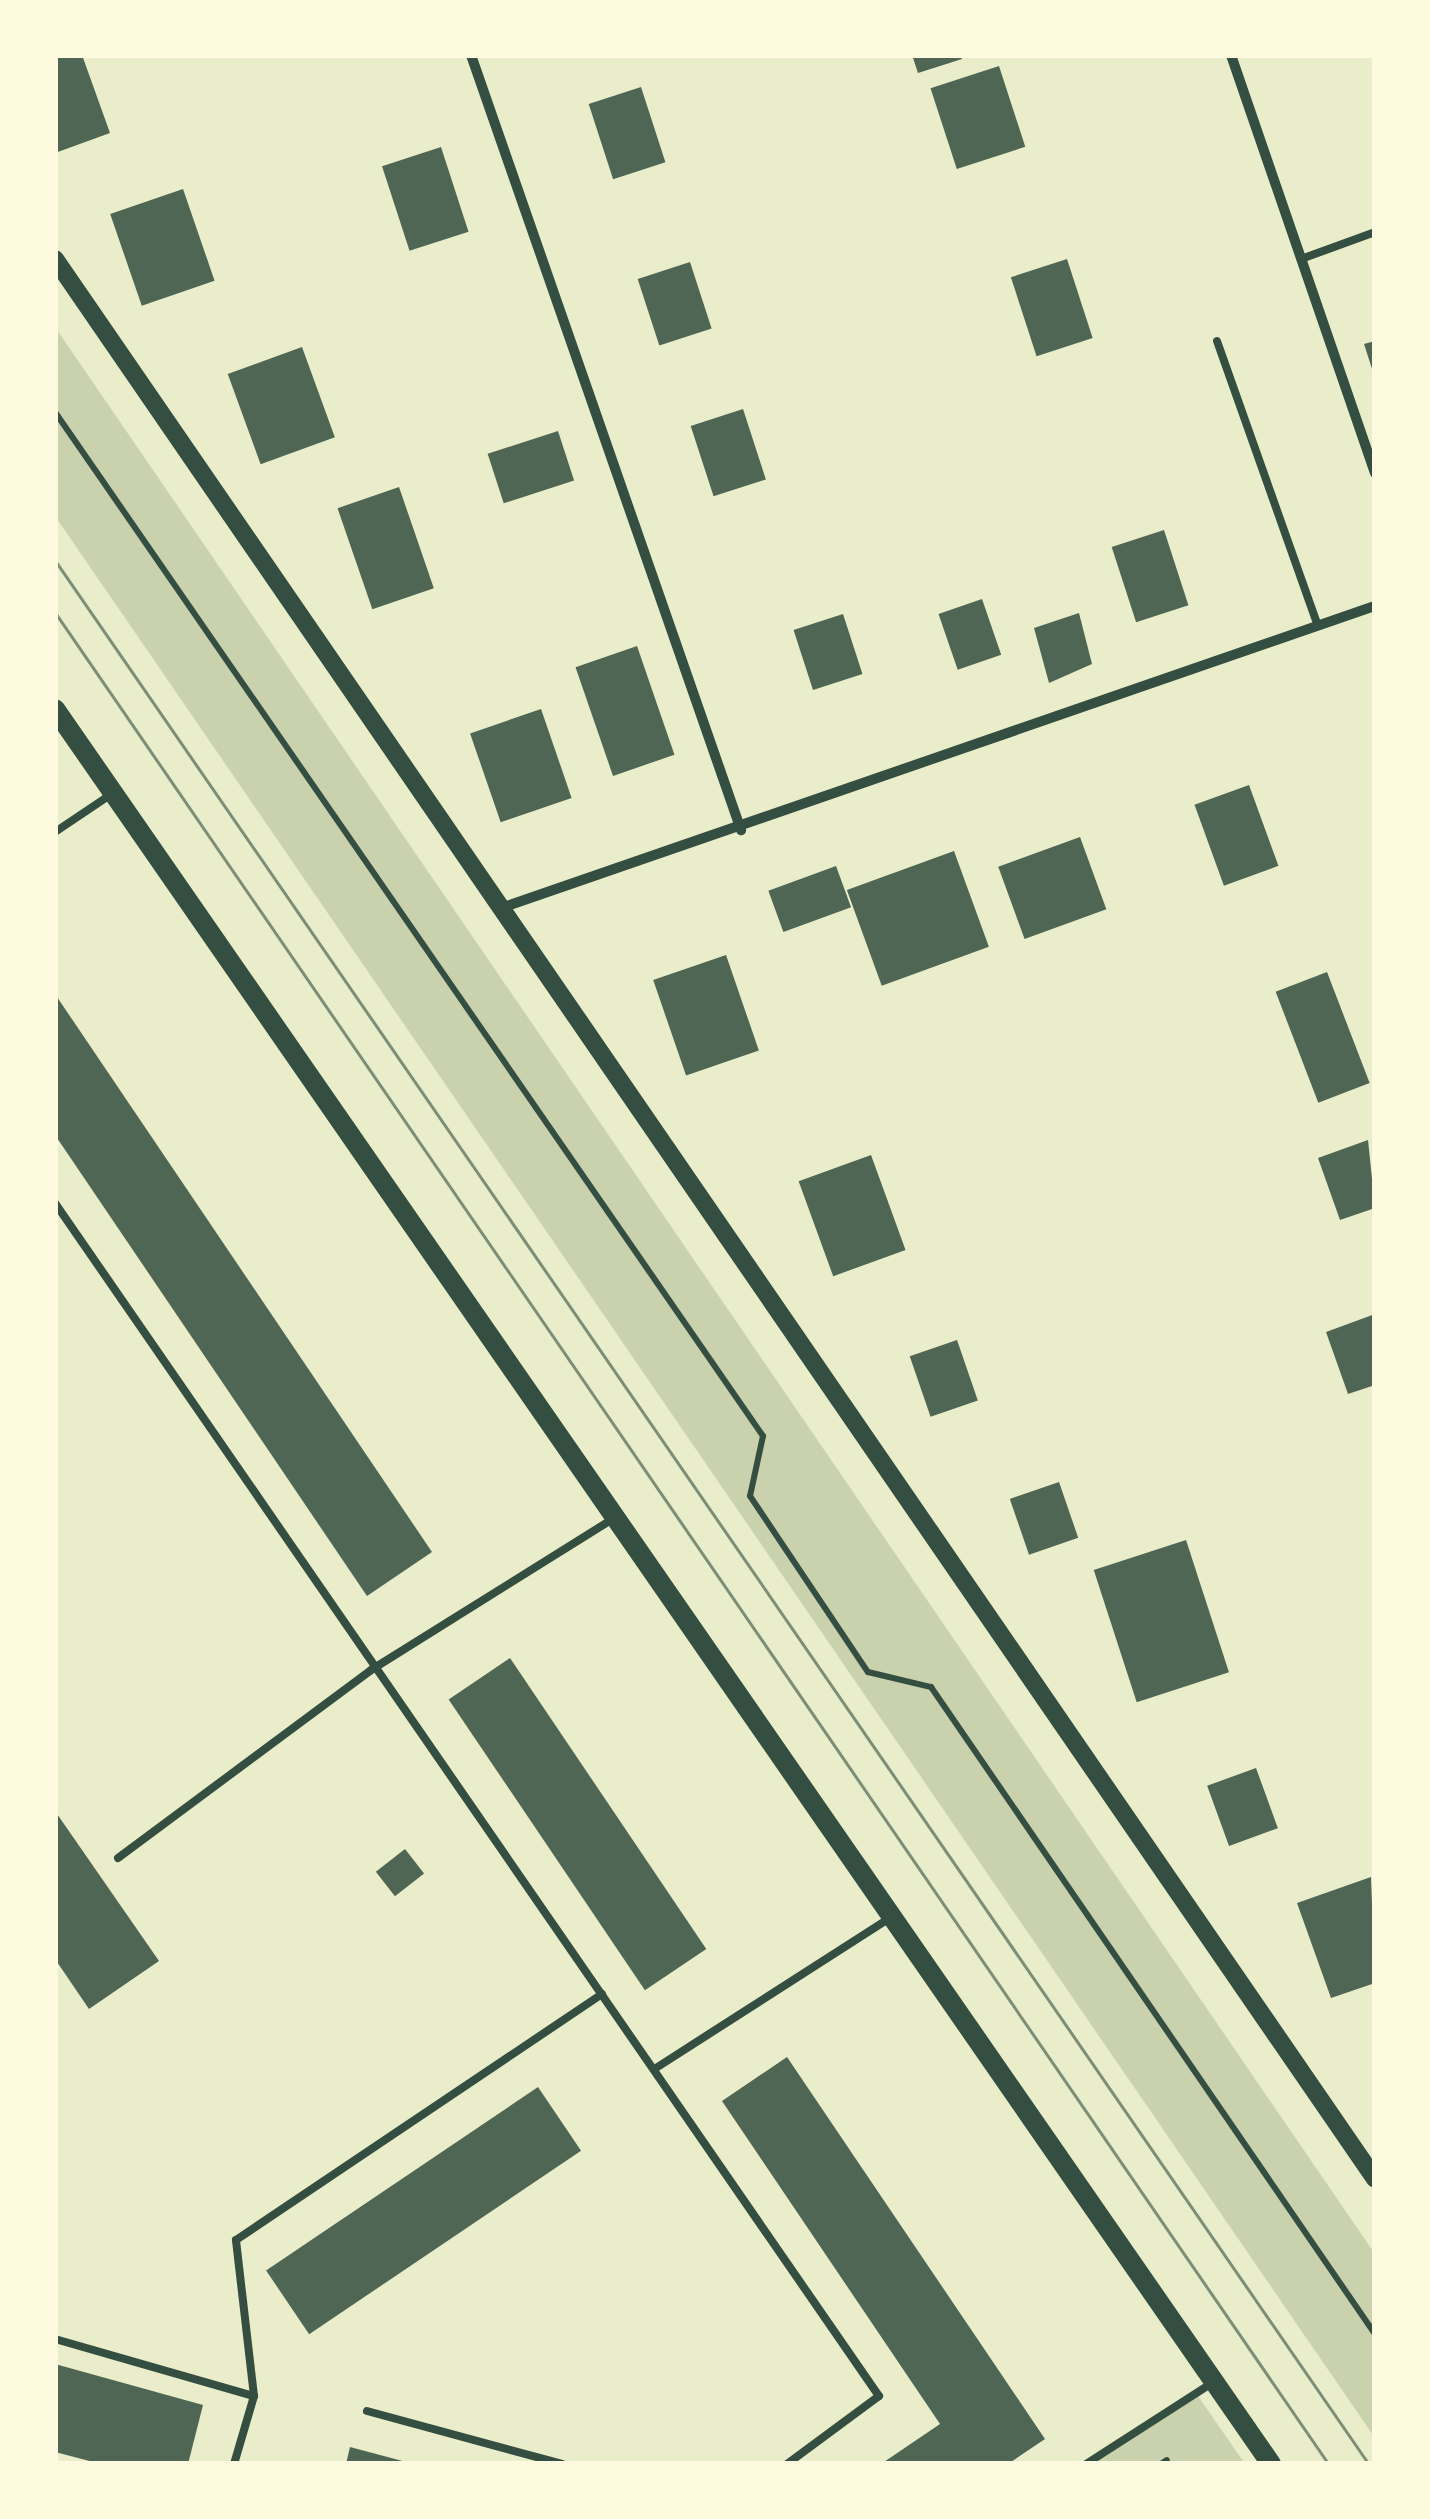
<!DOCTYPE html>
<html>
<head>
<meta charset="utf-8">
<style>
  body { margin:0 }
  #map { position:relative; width:1430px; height:2519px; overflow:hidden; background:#e9edc9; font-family:Literata,serif }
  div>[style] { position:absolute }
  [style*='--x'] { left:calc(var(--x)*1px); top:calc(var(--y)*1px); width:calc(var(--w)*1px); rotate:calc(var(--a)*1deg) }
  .green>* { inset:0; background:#cad2ad }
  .building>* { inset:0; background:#4f6655; transform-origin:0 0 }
  .path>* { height:6px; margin:-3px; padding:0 3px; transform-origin:3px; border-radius:3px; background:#344e41 }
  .service>* { height:8px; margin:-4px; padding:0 4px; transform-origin:4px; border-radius:4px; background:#344e41 }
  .minor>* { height:10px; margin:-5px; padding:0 5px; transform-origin:5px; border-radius:5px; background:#344e41 }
  .tertiary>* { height:18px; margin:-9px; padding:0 9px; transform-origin:9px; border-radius:9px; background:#344e41 }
  .secondary>* { height:20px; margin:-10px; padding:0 10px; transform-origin:10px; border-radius:10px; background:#344e41 }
  .tram>* { height:2.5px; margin:-1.25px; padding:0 1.25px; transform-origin:1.25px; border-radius:1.25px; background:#7c8e77 }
  span { translate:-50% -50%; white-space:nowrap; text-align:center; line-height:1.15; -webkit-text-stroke:9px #fefae0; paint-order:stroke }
  .frame { position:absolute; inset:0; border:58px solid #fefae0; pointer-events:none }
</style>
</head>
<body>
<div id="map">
  <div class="green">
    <div style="clip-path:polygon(55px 327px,1375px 2254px,1375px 2438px,55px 516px)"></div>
    <div style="clip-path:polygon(1196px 2393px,1245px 2464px,1086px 2464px)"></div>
  </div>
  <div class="building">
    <div style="clip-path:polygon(55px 55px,82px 55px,110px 133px,55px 153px)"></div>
    <div style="clip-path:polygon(912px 55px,960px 55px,962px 59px,918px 73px)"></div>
    <div style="left:999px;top:66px;width:85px;height:72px;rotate:72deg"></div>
    <div style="left:641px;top:87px;width:79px;height:55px;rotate:72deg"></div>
    <div style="left:441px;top:147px;width:89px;height:62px;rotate:72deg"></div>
    <div style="left:183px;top:189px;width:97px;height:77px;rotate:71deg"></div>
    <div style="left:1067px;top:259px;width:83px;height:59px;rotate:72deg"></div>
    <div style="left:690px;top:262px;width:70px;height:55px;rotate:72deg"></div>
    <div style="clip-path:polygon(1375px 341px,1375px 375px,1374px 375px,1364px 344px)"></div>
    <div style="left:302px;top:347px;width:96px;height:79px;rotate:70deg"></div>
    <div style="left:743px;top:409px;width:74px;height:55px;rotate:72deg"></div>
    <div style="left:558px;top:431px;width:52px;height:74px;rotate:72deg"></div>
    <div style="left:399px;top:487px;width:107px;height:65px;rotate:71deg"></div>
    <div style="left:1164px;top:530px;width:79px;height:55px;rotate:72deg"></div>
    <div style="left:982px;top:599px;width:59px;height:46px;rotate:71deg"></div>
    <div style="clip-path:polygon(1079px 613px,1092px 664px,1049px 683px,1034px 628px)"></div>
    <div style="left:843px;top:614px;width:63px;height:52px;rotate:72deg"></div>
    <div style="left:637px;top:646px;width:115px;height:65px;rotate:71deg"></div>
    <div style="left:541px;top:709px;width:94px;height:75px;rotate:71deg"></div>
    <div style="left:1249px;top:785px;width:86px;height:58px;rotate:70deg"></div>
    <div style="left:1080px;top:837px;width:77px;height:87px;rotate:70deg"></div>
    <div style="left:954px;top:851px;width:102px;height:114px;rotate:70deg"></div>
    <div style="left:836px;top:866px;width:44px;height:72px;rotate:70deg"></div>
    <div style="left:726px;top:955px;width:101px;height:77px;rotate:71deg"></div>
    <div style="left:1327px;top:972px;width:119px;height:55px;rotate:69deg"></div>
    <div style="clip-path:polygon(55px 994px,432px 1552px,367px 1596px,55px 1135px)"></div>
    <div style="clip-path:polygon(1368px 1140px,1375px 1208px,1340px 1220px,1318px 1158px)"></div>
    <div style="left:871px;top:1155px;width:101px;height:77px;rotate:70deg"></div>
    <div style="clip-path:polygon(1375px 1314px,1375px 1385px,1348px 1394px,1326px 1332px)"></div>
    <div style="left:957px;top:1340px;width:64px;height:50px;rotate:71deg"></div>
    <div style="left:1059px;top:1482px;width:59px;height:52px;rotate:71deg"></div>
    <div style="left:1186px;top:1540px;width:139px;height:97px;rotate:72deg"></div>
    <div style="left:510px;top:1658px;width:351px;height:74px;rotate:56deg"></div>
    <div style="left:1256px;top:1768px;width:64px;height:52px;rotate:70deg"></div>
    <div style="clip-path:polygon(55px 1811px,159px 1961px,89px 2009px,55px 1959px)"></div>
    <div style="left:405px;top:1849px;width:31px;height:37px;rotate:52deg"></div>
    <div style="clip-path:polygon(1371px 1877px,1375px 1983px,1331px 1998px,1297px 1903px)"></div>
    <div style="clip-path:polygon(787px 2057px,1045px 2439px,1008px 2464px,881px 2464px,940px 2424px,722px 2101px)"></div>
    <div style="left:538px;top:2087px;width:77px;height:328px;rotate:56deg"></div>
    <div style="clip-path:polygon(55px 2364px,203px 2405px,188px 2464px,101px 2464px,55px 2452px)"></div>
    <div style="clip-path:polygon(350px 2447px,410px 2463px,410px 2464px,346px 2464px)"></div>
  </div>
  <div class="path">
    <div style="--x:55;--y:412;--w:1245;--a:55.34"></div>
    <div style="--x:763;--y:1436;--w:61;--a:102.2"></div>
    <div style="--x:750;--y:1496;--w:212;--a:56.2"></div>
    <div style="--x:868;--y:1672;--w:65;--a:13.4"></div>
    <div style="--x:931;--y:1687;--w:785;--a:55.54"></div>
    <div style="--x:1161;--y:2464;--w:7;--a:-34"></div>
  </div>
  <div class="service">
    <div style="--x:1301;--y:259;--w:79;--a:-20"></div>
    <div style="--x:1217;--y:341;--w:302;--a:70.5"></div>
    <div style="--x:55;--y:832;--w:70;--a:-33.9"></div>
    <div style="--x:55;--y:1203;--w:1450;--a:55.37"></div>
    <div style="--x:879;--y:2396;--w:114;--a:143.5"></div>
    <div style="--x:118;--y:1858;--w:315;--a:-36.6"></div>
    <div style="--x:371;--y:1670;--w:287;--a:-32"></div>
    <div style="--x:656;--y:2068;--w:279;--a:-32.7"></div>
    <div style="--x:55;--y:2339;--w:207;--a:16"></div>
    <div style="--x:367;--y:2411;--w:202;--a:15.2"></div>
    <div style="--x:234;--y:2464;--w:71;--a:-73.6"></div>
    <div style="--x:254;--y:2396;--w:157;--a:-96.6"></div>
    <div style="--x:236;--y:2240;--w:441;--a:-33.9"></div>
    <div style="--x:1086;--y:2464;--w:150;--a:-32.7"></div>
  </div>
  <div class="minor">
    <div style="--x:471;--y:55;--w:821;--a:70.79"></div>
    <div style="--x:1231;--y:55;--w:442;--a:71"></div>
    <div style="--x:507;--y:906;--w:918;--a:-19.07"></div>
  </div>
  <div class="tertiary">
    <div style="--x:55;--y:259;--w:2330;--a:55.49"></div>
  </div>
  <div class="secondary">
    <div style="--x:55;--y:709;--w:2135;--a:55.28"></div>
  </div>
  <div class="tram">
    <div style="--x:55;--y:560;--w:2313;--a:55.39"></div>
    <div style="--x:55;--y:612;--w:2248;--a:55.48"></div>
  </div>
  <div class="frame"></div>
</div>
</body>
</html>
